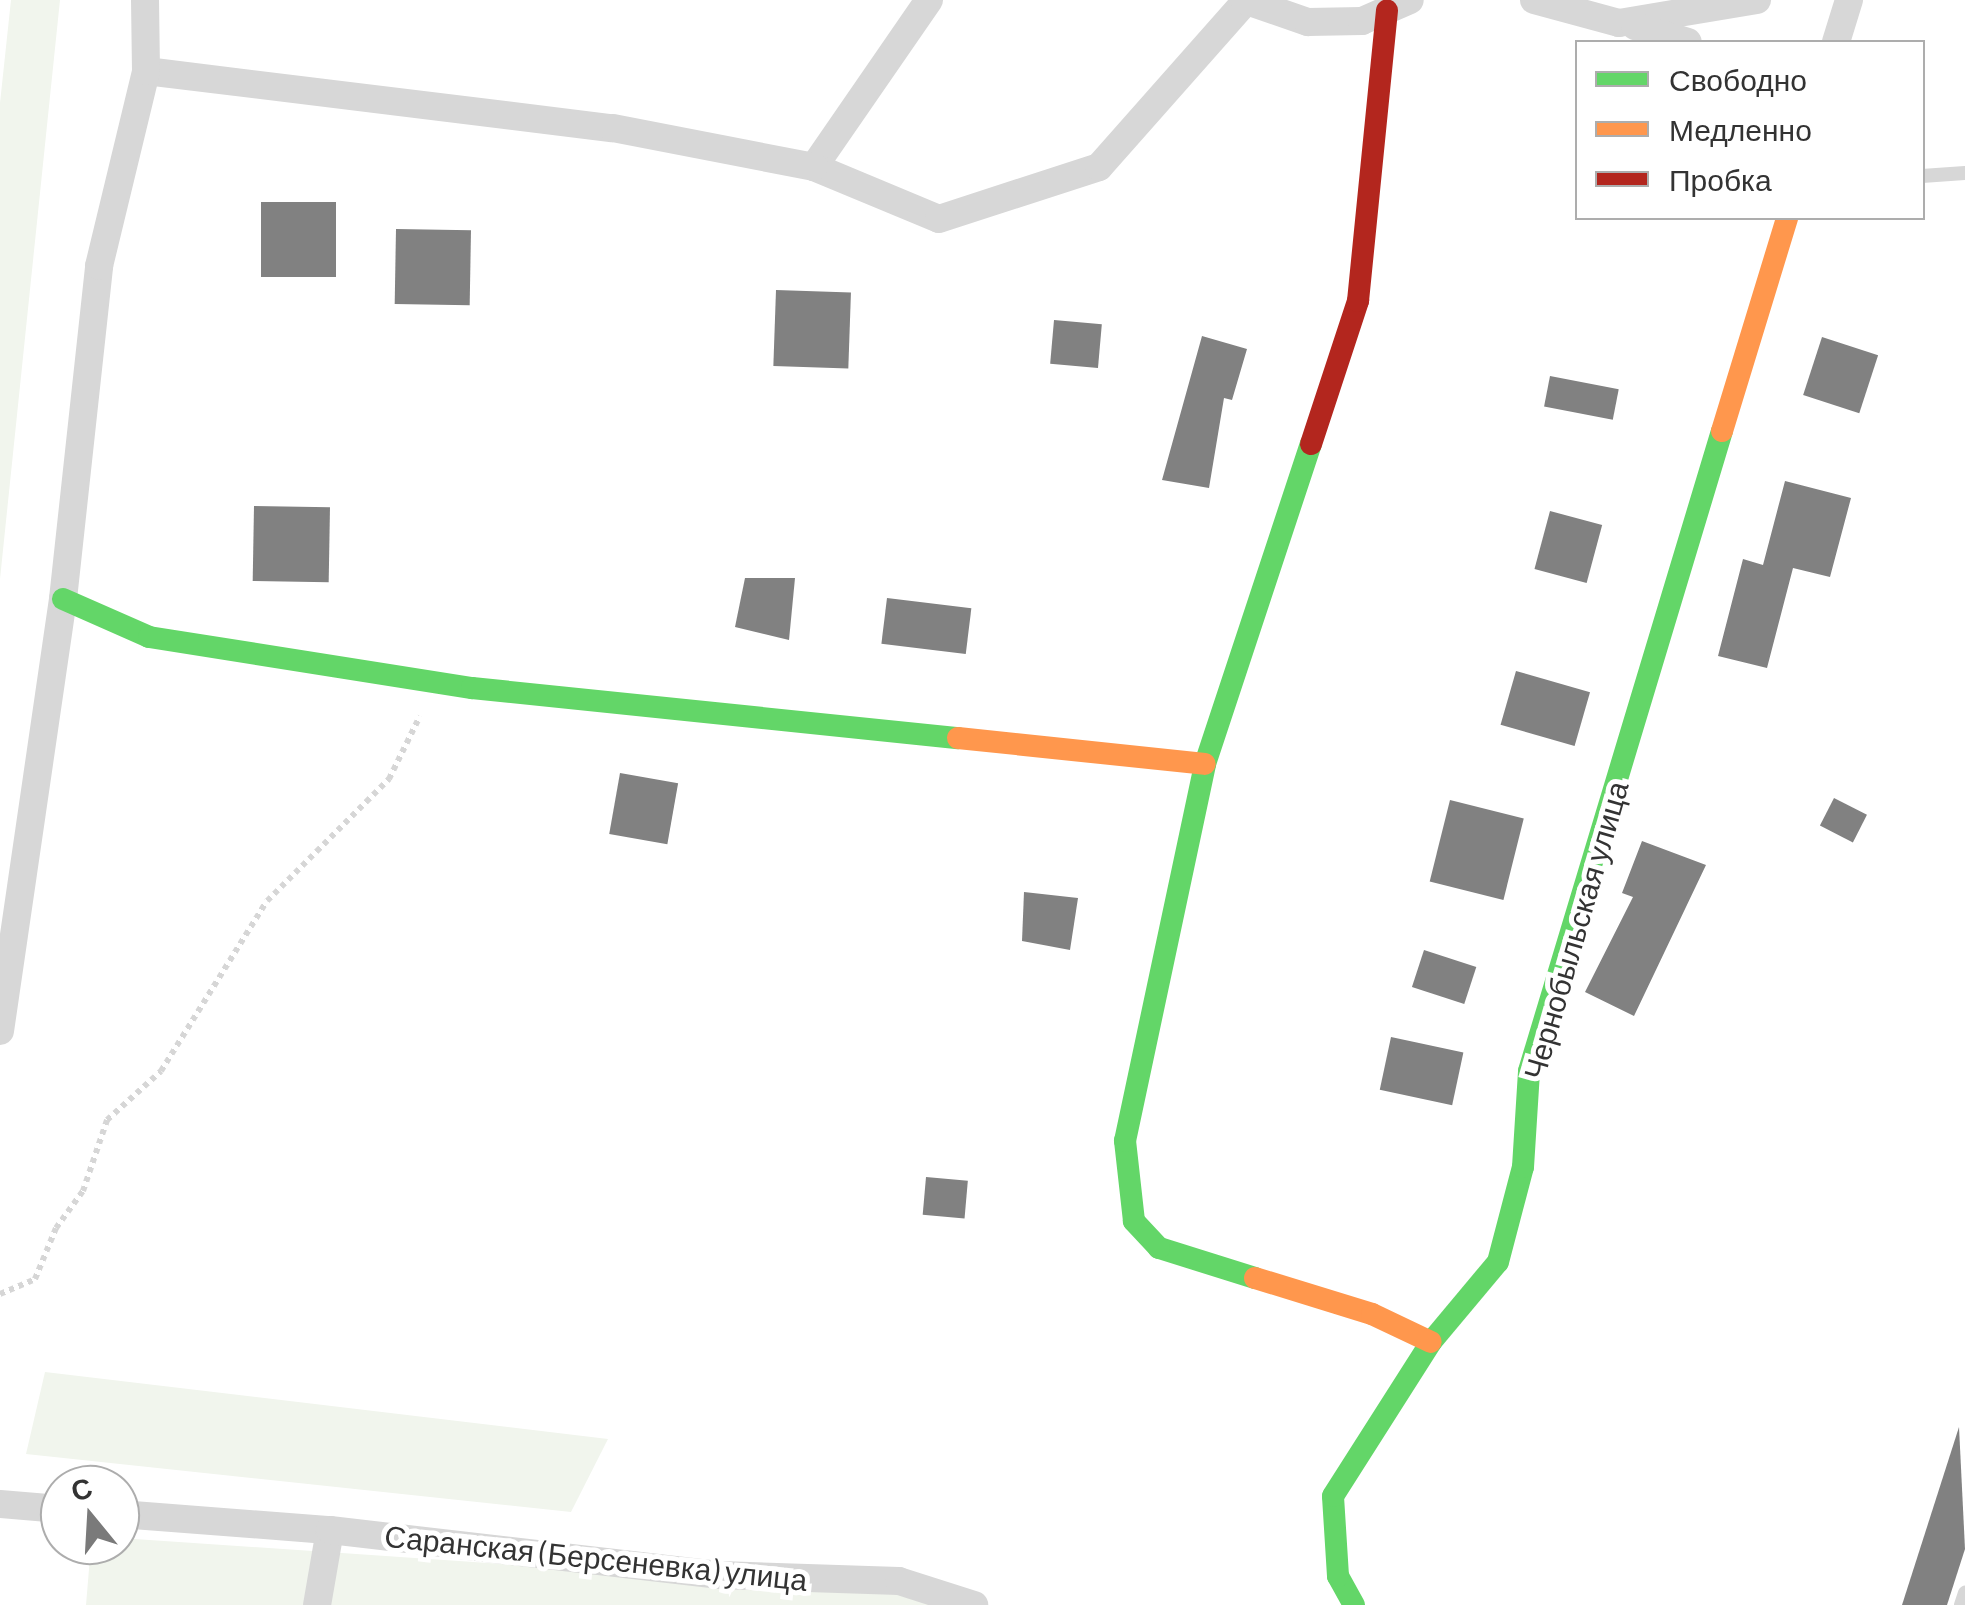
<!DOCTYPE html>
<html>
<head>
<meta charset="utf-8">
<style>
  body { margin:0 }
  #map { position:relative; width:1965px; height:1605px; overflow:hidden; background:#fff; font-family:Barlow,sans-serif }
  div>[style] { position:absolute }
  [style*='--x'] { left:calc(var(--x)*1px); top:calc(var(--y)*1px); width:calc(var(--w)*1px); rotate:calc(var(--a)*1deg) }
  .green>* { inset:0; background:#f1f5ed }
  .building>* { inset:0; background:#818181; transform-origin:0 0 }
  .path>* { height:6px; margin-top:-3px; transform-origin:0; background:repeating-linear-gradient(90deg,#d6d6d6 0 5px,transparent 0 10px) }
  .lane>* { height:14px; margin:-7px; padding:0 7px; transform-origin:7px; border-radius:7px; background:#d7d7d7 }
  .street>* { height:28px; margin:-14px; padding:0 14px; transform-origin:14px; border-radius:14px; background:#d7d7d7 }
  .fast>* { height:22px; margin:-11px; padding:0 11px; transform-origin:11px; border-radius:11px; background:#63d668 }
  .slow>* { height:22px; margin:-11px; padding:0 11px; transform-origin:11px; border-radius:11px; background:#ff974d }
  .jam>* { height:22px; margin:-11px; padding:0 11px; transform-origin:11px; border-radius:11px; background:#b3261e }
  span { translate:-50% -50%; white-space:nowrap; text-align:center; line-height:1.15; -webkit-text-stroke:10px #fff; paint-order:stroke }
  .street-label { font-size:30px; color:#333 }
  .legend { position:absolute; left:1575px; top:40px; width:350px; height:180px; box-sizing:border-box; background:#fff; border:2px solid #adadad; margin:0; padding:12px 18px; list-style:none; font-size:30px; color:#333 }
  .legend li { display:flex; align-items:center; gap:20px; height:50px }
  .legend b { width:50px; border:2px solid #adadad }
  .north { position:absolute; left:40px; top:1465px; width:100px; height:100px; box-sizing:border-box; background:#fff; border:2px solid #adadad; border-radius:50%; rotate:342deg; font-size:28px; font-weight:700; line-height:40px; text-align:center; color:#333 }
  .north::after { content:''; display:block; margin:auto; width:35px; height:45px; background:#7a7a7a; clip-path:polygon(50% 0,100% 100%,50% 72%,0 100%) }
</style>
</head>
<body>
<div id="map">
  <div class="green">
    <div style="clip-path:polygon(11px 0,60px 0,0 579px,0 103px)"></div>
    <div style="clip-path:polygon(45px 1372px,608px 1439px,571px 1512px,26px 1454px)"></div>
    <div style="clip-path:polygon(120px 1538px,945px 1594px,973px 1605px,86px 1605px,91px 1545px,120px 1545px)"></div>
  </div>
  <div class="building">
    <div style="left:261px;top:202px;width:75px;height:75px"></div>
    <div style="left:396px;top:229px;width:75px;height:75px;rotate:1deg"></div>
    <div style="left:776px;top:290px;width:75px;height:76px;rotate:2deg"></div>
    <div style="left:1054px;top:320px;width:48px;height:44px;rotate:5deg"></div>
    <div style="clip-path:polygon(1202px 336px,1247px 349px,1232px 400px,1224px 398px,1209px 488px,1162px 480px)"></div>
    <div style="left:1822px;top:337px;width:59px;height:61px;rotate:18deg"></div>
    <div style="left:1550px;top:376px;width:70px;height:31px;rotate:11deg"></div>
    <div style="clip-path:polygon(1785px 481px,1851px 498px,1830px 577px,1793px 568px,1767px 668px,1718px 656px,1743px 559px,1763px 565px)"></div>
    <div style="left:254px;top:506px;width:76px;height:75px;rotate:1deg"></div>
    <div style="left:1550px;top:511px;width:54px;height:60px;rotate:15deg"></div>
    <div style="clip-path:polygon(745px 578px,795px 578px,789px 640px,735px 627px)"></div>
    <div style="left:887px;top:598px;width:85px;height:46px;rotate:7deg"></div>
    <div style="left:1516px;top:671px;width:77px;height:56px;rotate:16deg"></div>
    <div style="left:620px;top:773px;width:59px;height:62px;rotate:10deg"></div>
    <div style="left:1834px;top:798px;width:37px;height:31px;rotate:27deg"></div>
    <div style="left:1450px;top:800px;width:76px;height:84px;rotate:14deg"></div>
    <div style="clip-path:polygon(1642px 841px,1706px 865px,1634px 1016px,1585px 992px,1633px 897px,1622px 893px)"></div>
    <div style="clip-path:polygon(1024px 892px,1078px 898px,1070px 950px,1022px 941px)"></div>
    <div style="left:1424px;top:950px;width:55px;height:39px;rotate:18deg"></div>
    <div style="left:1391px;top:1037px;width:74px;height:54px;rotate:12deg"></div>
    <div style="left:926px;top:1177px;width:42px;height:38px;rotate:5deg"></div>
    <div style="clip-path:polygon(1959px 1427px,1965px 1549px,1947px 1605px,1902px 1605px)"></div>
  </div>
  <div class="path">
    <div style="--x:0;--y:1294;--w:38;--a:-23"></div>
    <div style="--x:35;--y:1279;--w:55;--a:-67.6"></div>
    <div style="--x:56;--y:1228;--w:46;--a:-53.9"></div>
    <div style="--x:83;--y:1191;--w:75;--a:-71.3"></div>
    <div style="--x:107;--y:1120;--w:73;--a:-42.2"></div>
    <div style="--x:161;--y:1071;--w:200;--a:-58.1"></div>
    <div style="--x:267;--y:901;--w:173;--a:-45"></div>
    <div style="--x:389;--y:779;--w:70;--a:-63.8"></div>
  </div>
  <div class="lane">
    <div style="--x:1922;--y:176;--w:43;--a:-4"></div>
    <div style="--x:1961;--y:1605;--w:13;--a:-72"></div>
  </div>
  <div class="street">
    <div style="--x:929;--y:0;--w:203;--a:124.6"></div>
    <div style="--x:814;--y:167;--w:135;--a:22.6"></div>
    <div style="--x:939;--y:219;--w:168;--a:-18"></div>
    <div style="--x:1099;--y:167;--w:222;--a:-48.5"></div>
    <div style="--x:1244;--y:0;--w:68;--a:19"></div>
    <div style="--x:1308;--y:22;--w:54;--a:-1.1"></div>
    <div style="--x:1362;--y:21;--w:52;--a:-23.6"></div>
    <div style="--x:1534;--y:0;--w:88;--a:15.1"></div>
    <div style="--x:1619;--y:23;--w:140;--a:-9.5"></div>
    <div style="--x:1635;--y:26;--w:55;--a:16.8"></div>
    <div style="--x:1836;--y:42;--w:44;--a:-72.8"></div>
    <div style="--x:146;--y:71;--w:470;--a:7"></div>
    <div style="--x:613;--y:128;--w:205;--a:11"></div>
    <div style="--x:0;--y:1031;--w:437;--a:-81.7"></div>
    <div style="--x:63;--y:599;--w:335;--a:-83.8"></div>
    <div style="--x:99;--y:266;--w:201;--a:-76.4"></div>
    <div style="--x:146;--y:71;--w:71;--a:-90.8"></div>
    <div style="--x:0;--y:1504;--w:60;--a:4.8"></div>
    <div style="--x:120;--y:1514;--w:211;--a:4.4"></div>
    <div style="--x:330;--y:1530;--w:76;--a:99.8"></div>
    <div style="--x:330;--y:1530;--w:393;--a:6.6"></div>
    <div style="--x:720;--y:1575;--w:179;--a:1.9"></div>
    <div style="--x:899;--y:1581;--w:79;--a:17.7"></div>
  </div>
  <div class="fast">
    <div style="--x:63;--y:599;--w:94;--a:23.8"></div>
    <div style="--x:149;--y:637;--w:327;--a:9"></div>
    <div style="--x:472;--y:688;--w:489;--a:5.9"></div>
    <div style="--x:1255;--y:1278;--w:101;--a:-162.6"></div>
    <div style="--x:1159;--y:1248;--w:37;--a:-133"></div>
    <div style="--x:1134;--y:1221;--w:81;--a:-96.4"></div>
    <div style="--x:1125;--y:1141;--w:385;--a:-78"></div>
    <div style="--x:1205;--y:764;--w:337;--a:-71.7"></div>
    <div style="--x:1354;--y:1605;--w:33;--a:-119"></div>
    <div style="--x:1338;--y:1576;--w:80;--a:-93.6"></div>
    <div style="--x:1333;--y:1496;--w:183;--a:-57.5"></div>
    <div style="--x:1431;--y:1342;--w:104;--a:-50.1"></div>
    <div style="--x:1498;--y:1262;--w:98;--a:-75.3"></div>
    <div style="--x:1523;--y:1167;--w:96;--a:-86.4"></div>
    <div style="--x:1529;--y:1071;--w:668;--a:-73.22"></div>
  </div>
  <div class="slow">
    <div style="--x:1722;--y:431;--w:223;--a:-73"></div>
    <div style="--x:958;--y:738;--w:248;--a:6"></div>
    <div style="--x:1255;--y:1278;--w:122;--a:17.1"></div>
    <div style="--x:1372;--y:1314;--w:65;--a:25.4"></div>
  </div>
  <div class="jam">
    <div style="--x:1311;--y:444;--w:151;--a:-71.8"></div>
    <div style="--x:1358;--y:301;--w:292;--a:-84.3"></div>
  </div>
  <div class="street-label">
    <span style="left:1575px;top:930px;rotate:-74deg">Чернобыльская улица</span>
    <span style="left:596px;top:1557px;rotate:6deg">Саранская (Берсеневка) улица</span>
  </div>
  <ul class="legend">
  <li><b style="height:12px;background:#63d668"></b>Свободно</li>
  <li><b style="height:12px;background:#ff974d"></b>Медленно</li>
  <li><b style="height:12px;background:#b3261e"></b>Пробка</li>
  </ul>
  <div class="north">С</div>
</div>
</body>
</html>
